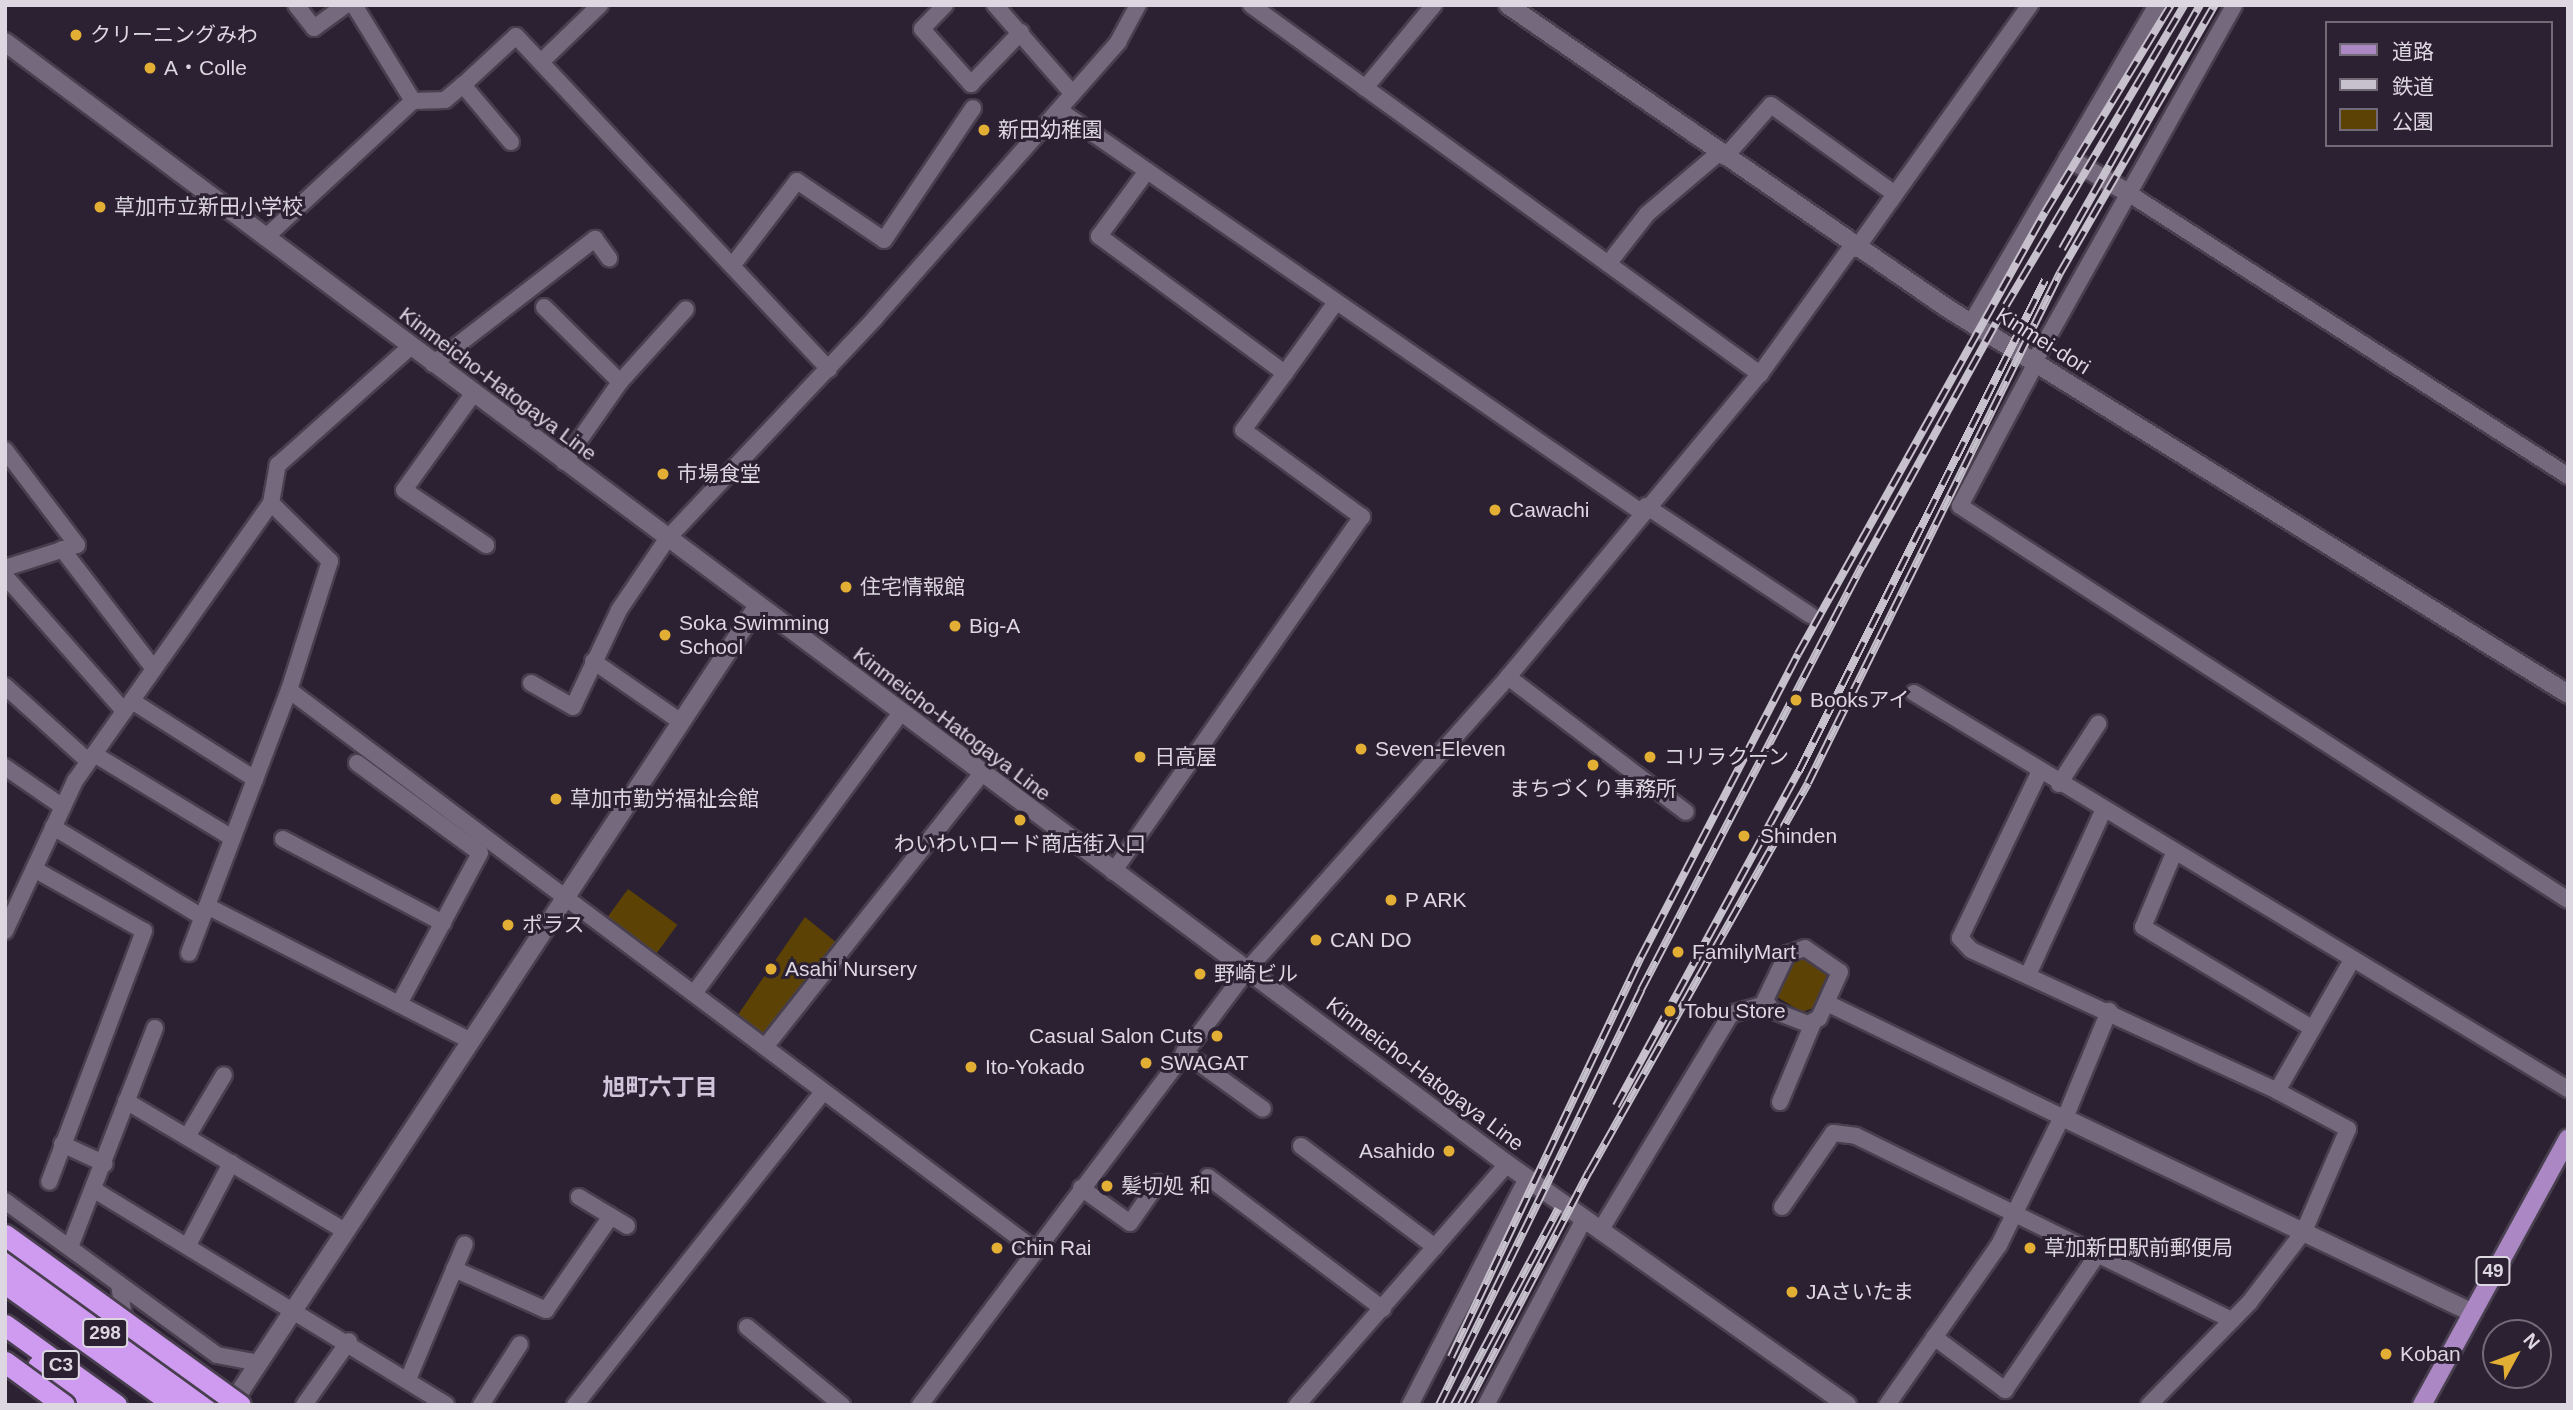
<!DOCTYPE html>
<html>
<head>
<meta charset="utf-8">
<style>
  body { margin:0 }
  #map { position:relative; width:2573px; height:1410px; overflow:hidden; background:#2c2132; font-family:Arial,"Noto Sans JP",sans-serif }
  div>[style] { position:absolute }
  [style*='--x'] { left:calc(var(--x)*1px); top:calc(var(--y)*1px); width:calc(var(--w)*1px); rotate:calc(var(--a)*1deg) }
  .green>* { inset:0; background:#5c4305; transform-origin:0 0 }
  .roads { filter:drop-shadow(2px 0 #483f4e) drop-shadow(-2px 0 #483f4e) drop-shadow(0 2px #483f4e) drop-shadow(0 -2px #483f4e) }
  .street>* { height:16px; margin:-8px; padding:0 8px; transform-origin:8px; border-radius:8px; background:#75697e }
  .secondary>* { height:18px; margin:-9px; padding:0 9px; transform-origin:9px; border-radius:9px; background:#75697e }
  .primary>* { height:18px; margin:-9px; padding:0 9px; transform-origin:9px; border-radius:9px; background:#ab87c3 }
  .highway>* { height:21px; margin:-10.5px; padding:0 10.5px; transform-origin:10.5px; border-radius:10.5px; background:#cf9bf1 }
  .rail>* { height:8px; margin-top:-4px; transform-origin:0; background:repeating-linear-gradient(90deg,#2c2132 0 16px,#c7c1cd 0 32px); box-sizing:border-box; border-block:2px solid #c7c1cd }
  .bridges { filter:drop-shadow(2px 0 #483f4e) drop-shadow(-2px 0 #483f4e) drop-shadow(0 2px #483f4e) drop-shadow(0 -2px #483f4e) }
  .highway-bridge>* { height:21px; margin:-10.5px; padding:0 10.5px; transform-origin:10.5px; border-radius:10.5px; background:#cf9bf1 }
  .dots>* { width:19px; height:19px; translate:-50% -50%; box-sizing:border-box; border:4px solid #2c2132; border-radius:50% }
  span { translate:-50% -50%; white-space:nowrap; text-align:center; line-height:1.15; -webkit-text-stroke:6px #2c2132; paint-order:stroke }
  .shield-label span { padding:2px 5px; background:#2c2132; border:2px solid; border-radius:5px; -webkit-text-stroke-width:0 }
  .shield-label { font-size:19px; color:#ddd7e2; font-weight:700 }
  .poi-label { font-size:21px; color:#ddd7e2 }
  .left { translate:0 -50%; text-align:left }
  .right { translate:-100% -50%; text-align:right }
  .street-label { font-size:21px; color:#ddd7e2 }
  .neighbourhood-label { font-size:23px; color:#d2c4db; font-weight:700 }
  .frame { position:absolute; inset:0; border:7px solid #ddd7e2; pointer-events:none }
  .legend { position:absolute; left:2325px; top:21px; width:228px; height:126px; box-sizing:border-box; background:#2c2132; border:2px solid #736a78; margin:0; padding:9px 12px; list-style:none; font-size:21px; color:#ddd7e2 }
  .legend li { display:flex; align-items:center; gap:14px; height:35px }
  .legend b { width:35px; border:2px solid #736a78 }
  .north { position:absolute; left:2482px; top:1319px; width:70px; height:70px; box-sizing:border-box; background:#2c2132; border:2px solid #736a78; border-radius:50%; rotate:49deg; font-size:19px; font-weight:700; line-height:28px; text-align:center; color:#ddd7e2 }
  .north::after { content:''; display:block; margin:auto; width:24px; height:32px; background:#e3ae34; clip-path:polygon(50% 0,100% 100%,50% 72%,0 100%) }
</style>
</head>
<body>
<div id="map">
  <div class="green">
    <div style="left:628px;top:889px;width:61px;height:38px;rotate:36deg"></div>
    <div style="clip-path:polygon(805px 917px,837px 943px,762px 1040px,735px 1019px)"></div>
    <div style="clip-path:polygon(1806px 956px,1829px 970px,1813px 1008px,1802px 1012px,1777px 997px,1795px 959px)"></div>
  </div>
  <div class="roads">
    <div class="street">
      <div style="--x:296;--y:5;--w:29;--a:52"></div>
      <div style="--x:314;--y:28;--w:39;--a:-36"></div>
      <div style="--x:354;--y:5;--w:113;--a:58.4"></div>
      <div style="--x:945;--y:5;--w:33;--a:134"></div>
      <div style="--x:922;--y:29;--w:74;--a:48.3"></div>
      <div style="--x:971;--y:84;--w:72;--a:-46.1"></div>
      <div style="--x:995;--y:5;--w:118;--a:48.8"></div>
      <div style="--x:1251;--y:5;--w:629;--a:35.94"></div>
      <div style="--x:541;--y:62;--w:82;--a:-44"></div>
      <div style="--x:1365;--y:88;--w:108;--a:-50.3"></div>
      <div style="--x:1059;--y:110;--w:707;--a:34.63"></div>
      <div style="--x:511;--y:142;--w:75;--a:-130.1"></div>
      <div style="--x:463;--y:85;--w:72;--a:-42.8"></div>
      <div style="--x:516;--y:36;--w:457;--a:46.8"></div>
      <div style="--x:1725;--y:157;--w:69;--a:-48.5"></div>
      <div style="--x:1771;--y:105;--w:153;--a:35.7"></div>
      <div style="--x:1147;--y:171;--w:81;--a:126.4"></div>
      <div style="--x:1099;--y:236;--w:231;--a:36.4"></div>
      <div style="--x:1285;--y:373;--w:87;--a:-54.3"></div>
      <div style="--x:2125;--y:191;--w:527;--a:32.75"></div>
      <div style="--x:266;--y:237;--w:200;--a:-42.8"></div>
      <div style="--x:413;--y:101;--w:32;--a:-2"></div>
      <div style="--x:445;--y:100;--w:23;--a:-40"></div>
      <div style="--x:1856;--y:249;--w:300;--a:-54.5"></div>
      <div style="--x:1608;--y:264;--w:63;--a:-52"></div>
      <div style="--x:1647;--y:214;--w:94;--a:-40.3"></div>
      <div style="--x:732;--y:266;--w:107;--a:-52.6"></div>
      <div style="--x:797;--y:181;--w:105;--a:34.1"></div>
      <div style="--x:884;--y:240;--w:159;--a:-56"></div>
      <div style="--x:544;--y:307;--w:107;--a:44.6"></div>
      <div style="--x:1971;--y:323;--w:368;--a:-59.7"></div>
      <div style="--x:2034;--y:362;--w:409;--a:-60.7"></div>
      <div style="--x:2036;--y:363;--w:162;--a:118"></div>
      <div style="--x:1960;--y:506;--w:724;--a:32.94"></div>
      <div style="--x:433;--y:364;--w:205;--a:-37.7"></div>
      <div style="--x:595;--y:239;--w:24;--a:54"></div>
      <div style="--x:473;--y:394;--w:118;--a:125.7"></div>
      <div style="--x:404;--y:490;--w:99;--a:33.9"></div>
      <div style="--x:5;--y:450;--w:119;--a:52.8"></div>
      <div style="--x:77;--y:545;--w:76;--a:162.3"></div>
      <div style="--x:564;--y:462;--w:98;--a:-55"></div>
      <div style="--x:620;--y:382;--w:98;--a:-47.9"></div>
      <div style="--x:271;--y:503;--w:83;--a:44.5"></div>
      <div style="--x:330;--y:561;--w:135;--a:107.6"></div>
      <div style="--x:289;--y:690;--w:933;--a:36.89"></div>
      <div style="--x:1646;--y:506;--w:197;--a:33.6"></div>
      <div style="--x:62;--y:549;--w:151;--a:52.5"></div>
      <div style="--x:5;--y:576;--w:180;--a:48.6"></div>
      <div style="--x:593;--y:661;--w:107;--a:34.7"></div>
      <div style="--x:1508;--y:677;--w:223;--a:37.2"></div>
      <div style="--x:531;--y:683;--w:48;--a:29.7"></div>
      <div style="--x:573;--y:707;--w:107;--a:-64.6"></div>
      <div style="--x:619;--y:610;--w:86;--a:-55.9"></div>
      <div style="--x:667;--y:539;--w:303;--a:-46.7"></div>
      <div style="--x:875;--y:318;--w:368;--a:-48.6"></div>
      <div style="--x:1118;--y:42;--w:42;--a:-61.6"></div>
      <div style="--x:5;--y:686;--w:112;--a:42.1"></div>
      <div style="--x:1914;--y:693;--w:765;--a:31.2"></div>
      <div style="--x:132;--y:701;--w:146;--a:32.4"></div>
      <div style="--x:94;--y:754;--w:162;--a:31.3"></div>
      <div style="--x:357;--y:763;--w:152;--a:36.2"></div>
      <div style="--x:480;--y:853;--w:171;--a:118.2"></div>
      <div style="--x:5;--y:767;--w:70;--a:34.6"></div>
      <div style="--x:2039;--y:773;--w:183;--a:115.6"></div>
      <div style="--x:1960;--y:938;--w:16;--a:47"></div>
      <div style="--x:1971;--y:950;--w:337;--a:24.7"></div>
      <div style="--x:2059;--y:784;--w:72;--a:-57"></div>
      <div style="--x:53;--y:827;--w:174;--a:31.1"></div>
      <div style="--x:283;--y:839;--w:181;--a:27.7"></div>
      <div style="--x:2174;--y:853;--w:80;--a:112.7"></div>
      <div style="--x:2143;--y:927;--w:197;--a:30.9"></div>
      <div style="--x:34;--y:869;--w:126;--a:29.4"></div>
      <div style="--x:144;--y:931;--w:268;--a:110.7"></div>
      <div style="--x:1113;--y:872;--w:434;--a:-55"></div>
      <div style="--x:1362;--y:517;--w:147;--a:-143.8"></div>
      <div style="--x:1243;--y:430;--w:71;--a:-53.6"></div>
      <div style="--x:207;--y:906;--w:297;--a:27.1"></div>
      <div style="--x:5;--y:931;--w:166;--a:-65"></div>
      <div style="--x:75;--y:781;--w:340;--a:-54.8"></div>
      <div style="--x:271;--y:503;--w:39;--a:-80"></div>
      <div style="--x:278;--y:465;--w:177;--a:-41.8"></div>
      <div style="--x:1805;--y:948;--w:42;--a:34.4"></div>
      <div style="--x:1840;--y:972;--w:51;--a:114.5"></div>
      <div style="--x:1819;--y:1018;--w:13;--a:151"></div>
      <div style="--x:1808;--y:1024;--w:39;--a:-159"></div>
      <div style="--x:1772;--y:1010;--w:12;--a:-125"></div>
      <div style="--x:1765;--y:1000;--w:51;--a:-64.4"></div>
      <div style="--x:1787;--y:954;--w:19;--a:-18"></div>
      <div style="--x:189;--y:953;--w:281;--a:-69.2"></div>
      <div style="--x:2028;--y:975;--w:180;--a:-65.4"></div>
      <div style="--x:695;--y:992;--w:345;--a:-53.6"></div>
      <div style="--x:1827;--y:1003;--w:261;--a:25.9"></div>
      <div style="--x:2062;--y:1117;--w:143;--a:116.2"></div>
      <div style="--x:1999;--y:1245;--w:195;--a:125"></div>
      <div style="--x:765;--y:1047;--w:348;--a:-51.6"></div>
      <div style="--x:1184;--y:1052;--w:97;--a:35.8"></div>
      <div style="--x:126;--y:1101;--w:255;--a:30.7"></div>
      <div style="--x:1780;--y:1102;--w:86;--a:-67.3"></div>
      <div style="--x:2065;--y:1118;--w:116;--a:-67.6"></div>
      <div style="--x:187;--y:1137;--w:72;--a:-59.2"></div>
      <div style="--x:62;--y:1144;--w:47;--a:24.9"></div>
      <div style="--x:1301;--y:1146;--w:168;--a:37"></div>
      <div style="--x:1208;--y:1177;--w:219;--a:37"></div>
      <div style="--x:1081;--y:1188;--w:60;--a:35.5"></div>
      <div style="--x:1130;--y:1223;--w:49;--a:-55"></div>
      <div style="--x:96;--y:1191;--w:410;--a:31.4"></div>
      <div style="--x:579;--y:1197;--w:56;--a:31.1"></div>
      <div style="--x:5;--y:1201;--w:262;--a:36"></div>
      <div style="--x:217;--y:1355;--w:43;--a:10.8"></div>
      <div style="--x:1782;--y:1207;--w:90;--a:-55.4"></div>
      <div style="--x:1833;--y:1133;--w:23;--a:7"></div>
      <div style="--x:1856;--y:1136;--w:419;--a:26.1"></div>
      <div style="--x:1600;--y:1231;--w:253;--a:-58.9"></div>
      <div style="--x:1731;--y:1014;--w:37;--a:-16"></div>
      <div style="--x:188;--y:1245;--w:93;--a:-62.3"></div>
      <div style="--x:70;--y:1247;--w:235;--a:-68.8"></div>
      <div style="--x:454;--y:1269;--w:101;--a:24"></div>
      <div style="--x:546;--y:1310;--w:114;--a:-55.3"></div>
      <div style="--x:119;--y:1284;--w:67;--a:81.4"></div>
      <div style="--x:747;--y:1327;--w:123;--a:39.4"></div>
      <div style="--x:1934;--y:1337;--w:89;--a:36.7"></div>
      <div style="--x:2005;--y:1390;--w:160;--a:-55.7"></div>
      <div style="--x:409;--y:1377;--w:144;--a:-67.2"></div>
      <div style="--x:304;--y:1405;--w:78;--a:-54.9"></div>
      <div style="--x:481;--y:1405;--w:72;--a:-57.4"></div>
      <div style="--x:575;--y:1405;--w:398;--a:-51.6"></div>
      <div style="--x:920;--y:1405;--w:546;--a:-53.05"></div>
      <div style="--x:1248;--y:969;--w:391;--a:-48.3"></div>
      <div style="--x:1508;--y:677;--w:394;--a:-50.3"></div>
      <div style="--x:1760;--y:374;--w:158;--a:-54.3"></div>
      <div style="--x:1297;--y:1405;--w:320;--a:-48.9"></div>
      <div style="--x:1410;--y:1405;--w:255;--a:-62.7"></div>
      <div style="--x:1486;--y:1405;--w:210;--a:-62.2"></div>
      <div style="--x:2149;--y:1405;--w:143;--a:-45.6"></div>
      <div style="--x:2249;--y:1303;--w:91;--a:-52.6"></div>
      <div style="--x:2304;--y:1231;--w:111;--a:-66.7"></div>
      <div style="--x:2348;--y:1129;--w:81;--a:-151.8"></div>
      <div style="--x:2277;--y:1091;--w:151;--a:-60.2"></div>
    </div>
    <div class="secondary">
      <div style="--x:1508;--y:5;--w:533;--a:34.61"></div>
      <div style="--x:1947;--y:308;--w:731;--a:31.86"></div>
      <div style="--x:5;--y:42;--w:1875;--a:36.76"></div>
      <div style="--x:1507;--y:1164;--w:417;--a:35.3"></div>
      <div style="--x:2068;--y:158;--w:66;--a:30.1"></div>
      <div style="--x:2062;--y:1117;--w:453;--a:25.5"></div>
      <div style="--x:231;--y:1405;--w:956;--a:-56.61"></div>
    </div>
    <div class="primary">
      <div style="--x:2422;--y:1405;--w:304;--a:-61.3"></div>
    </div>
    <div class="highway">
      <div style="--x:5;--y:1262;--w:245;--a:35.7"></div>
      <div style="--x:5;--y:1283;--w:209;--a:35.7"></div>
      <div style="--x:5;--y:1325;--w:137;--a:35.8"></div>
      <div style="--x:38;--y:1366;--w:66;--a:36.3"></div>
    </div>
  </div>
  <div class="rail">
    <div style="--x:2062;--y:249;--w:280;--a:-60.5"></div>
    <div style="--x:1616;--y:1106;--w:382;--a:-61.4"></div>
    <div style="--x:1799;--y:771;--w:549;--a:-63.39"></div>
    <div style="--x:1451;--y:1357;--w:443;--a:-64.6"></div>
    <div style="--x:1641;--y:957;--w:341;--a:-62.6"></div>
    <div style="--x:1798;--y:654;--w:506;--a:-60.8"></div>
    <div style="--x:2045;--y:212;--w:242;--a:-58.7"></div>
    <div style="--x:1439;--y:1405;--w:462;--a:-64"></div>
    <div style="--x:1641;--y:990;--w:478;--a:-62.5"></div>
    <div style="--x:1862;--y:566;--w:296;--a:-61.1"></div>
    <div style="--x:2005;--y:307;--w:351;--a:-59.3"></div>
    <div style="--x:1454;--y:1405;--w:222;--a:-62"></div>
    <div style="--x:1467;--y:1405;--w:263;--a:-62.4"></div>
    <div style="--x:1589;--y:1172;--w:446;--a:-60.6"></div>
    <div style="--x:1808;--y:783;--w:569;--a:-63.71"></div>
    <div style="--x:2060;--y:273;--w:310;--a:-60"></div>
  </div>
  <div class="bridges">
    <div class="highway-bridge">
      <div style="--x:5;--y:1235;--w:290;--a:35.9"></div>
      <div style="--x:5;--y:1362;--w:73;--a:36.1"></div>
    </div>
  </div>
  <div class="dots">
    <div style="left:76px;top:35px;background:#e3ae34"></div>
    <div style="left:150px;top:68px;background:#e3ae34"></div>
    <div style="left:984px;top:130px;background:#e3ae34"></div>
    <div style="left:100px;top:207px;background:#e3ae34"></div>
    <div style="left:663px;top:474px;background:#e3ae34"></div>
    <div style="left:1495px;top:510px;background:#e3ae34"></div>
    <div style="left:846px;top:587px;background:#e3ae34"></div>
    <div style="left:955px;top:626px;background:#e3ae34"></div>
    <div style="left:665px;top:635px;background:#e3ae34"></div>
    <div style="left:1796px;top:700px;background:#e3ae34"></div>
    <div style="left:1361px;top:749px;background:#e3ae34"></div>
    <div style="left:1140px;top:757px;background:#e3ae34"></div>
    <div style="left:1650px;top:757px;background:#e3ae34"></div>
    <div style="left:1593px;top:765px;background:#e3ae34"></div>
    <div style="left:556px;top:799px;background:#e3ae34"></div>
    <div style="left:1020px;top:820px;background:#e3ae34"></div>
    <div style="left:1744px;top:836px;background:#e3ae34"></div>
    <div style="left:1391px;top:900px;background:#e3ae34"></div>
    <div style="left:508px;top:925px;background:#e3ae34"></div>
    <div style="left:1316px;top:940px;background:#e3ae34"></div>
    <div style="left:1678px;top:952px;background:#e3ae34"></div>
    <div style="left:771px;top:969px;background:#e3ae34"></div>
    <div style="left:1200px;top:974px;background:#e3ae34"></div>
    <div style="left:1670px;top:1011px;background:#e3ae34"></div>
    <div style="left:1217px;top:1036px;background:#e3ae34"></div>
    <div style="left:1146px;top:1063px;background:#e3ae34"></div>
    <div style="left:971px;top:1067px;background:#e3ae34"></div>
    <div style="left:1449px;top:1151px;background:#e3ae34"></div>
    <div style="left:1107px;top:1186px;background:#e3ae34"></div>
    <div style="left:997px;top:1248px;background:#e3ae34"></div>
    <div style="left:2030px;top:1248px;background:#e3ae34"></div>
    <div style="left:1792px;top:1292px;background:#e3ae34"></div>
    <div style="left:2386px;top:1354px;background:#e3ae34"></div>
  </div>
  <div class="shield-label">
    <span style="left:2493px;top:1271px">49</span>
    <span style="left:105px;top:1333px">298</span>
    <span style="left:61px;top:1365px">C3</span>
  </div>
  <div class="poi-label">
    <span class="left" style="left:90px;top:35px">クリーニングみわ</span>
    <span class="left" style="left:164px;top:68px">A・Colle</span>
    <span class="left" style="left:998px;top:130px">新田幼稚園</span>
    <span class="left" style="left:114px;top:207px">草加市立新田小学校</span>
    <span class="left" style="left:677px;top:474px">市場食堂</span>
    <span class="left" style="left:1509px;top:510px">Cawachi</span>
    <span class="left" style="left:860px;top:587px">住宅情報館</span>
    <span class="left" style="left:679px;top:635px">Soka Swimming<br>School</span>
    <span class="left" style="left:969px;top:626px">Big-A</span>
    <span class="left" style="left:1810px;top:700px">Booksアイ</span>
    <span class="left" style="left:1375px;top:749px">Seven-Eleven</span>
    <span class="left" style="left:1154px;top:757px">日高屋</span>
    <span class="left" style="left:1664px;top:757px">コリラクーン</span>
    <span style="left:1593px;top:789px">まちづくり事務所</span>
    <span class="left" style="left:570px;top:799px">草加市勤労福祉会館</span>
    <span class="left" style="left:1760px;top:836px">Shinden</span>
    <span style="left:1020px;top:844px">わいわいロード商店街入口</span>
    <span class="left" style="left:1405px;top:900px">P ARK</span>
    <span class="left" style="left:522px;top:925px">ポラス</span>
    <span class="left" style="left:1330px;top:940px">CAN DO</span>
    <span class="left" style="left:1692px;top:952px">FamilyMart</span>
    <span class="left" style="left:785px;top:969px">Asahi Nursery</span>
    <span class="left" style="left:1214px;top:974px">野崎ビル</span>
    <span class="left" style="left:1684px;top:1011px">Tobu Store</span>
    <span class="right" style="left:1203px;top:1036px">Casual Salon Cuts</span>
    <span class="left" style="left:1160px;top:1063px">SWAGAT</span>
    <span class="left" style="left:985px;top:1067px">Ito-Yokado</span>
    <span class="right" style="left:1435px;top:1151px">Asahido</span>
    <span class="left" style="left:1121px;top:1186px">髪切処 和</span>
    <span class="left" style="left:1011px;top:1248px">Chin Rai</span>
    <span class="left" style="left:2044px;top:1248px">草加新田駅前郵便局</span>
    <span class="left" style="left:1806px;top:1292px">JAさいたま</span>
    <span class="left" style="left:2400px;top:1354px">Koban</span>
  </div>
  <div class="street-label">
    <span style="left:2043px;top:341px;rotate:32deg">Kinmei-dori</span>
    <span style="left:498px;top:384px;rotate:37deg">Kinmeicho-Hatogaya Line</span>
    <span style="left:952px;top:724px;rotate:37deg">Kinmeicho-Hatogaya Line</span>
    <span style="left:1425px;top:1074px;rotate:37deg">Kinmeicho-Hatogaya Line</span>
  </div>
  <div class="neighbourhood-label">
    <span style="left:660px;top:1087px">旭町六丁目</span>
  </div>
  <div class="frame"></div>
  <ul class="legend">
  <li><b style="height:9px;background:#ab87c3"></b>道路</li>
  <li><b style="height:9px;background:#c7c1cd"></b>鉄道</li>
  <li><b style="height:19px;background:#5c4305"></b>公園</li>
  </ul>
  <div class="north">N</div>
</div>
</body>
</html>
